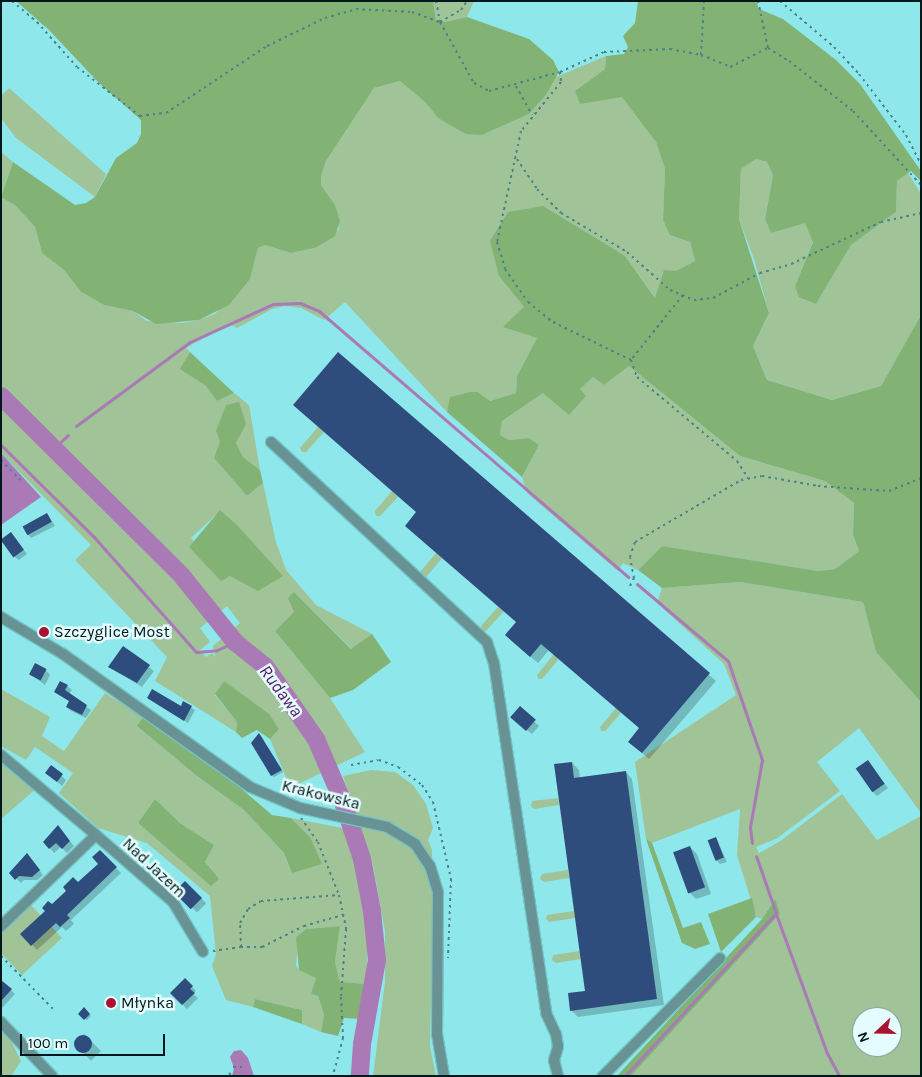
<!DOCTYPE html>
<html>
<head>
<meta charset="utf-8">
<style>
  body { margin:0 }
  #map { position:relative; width:922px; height:1077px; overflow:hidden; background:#8ee8eb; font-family:Karla,sans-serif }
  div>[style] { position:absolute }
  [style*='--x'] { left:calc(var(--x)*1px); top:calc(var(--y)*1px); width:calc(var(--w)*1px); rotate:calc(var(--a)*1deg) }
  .green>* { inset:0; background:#a0c397; transform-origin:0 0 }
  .forest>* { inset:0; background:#82b374 }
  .water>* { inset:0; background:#a97ab6 }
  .shadow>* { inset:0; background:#0003; transform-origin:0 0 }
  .stream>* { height:3px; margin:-1.5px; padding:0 1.5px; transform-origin:1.5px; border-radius:1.5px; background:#a97ab6 }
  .river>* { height:18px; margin:-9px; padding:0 9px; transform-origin:9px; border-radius:9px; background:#a97ab6 }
  .building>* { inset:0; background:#2f4d7c; transform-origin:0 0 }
  .round { border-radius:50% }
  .path>* { height:2px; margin-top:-1px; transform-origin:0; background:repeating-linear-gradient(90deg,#498385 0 2.5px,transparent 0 6.5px) }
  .roads { filter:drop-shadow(1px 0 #74c3c5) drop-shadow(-1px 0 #74c3c5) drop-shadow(0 1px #74c3c5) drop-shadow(0 -1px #74c3c5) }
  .minor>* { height:10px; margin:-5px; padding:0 5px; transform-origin:5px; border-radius:5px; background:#689293 }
  .dots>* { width:14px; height:14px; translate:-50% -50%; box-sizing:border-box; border:2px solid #e4fcfd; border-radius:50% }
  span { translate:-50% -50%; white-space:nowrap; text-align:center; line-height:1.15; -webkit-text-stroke:5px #e4fcfd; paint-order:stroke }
  .poi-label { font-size:16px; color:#001819 }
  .left { translate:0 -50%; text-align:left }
  .street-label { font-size:16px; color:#001819 }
  .water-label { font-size:18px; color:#551964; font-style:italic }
  .frame { position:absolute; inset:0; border:2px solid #001819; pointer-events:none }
  .north { position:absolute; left:852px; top:1007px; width:50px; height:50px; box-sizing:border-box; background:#e4fcfd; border:1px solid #89a1a2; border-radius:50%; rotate:249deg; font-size:14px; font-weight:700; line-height:20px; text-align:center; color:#001819 }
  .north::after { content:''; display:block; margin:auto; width:18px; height:22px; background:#a91230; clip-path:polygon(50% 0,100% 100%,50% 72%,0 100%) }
  .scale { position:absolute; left:20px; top:1034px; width:145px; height:22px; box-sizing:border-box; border:2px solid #001819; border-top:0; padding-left:6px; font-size:15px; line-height:18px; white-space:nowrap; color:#001819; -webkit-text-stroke:4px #e4fcfd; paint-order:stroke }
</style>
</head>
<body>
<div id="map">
  <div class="green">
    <div style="clip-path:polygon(433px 1px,474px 1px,467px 17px,445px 22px,436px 20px)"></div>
    <div style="clip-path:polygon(evenodd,606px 56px,605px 69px,575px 91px,580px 103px,622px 96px,637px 115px,656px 142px,665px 169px,663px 220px,671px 235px,690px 242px,695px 261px,676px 271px,656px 299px,625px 256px,499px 276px,524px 307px,537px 338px,517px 376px,516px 393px,490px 401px,478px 392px,470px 392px,451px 397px,447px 412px,345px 302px,324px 320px,301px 308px,285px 306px,272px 309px,237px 328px,229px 324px,186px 348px,190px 352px,181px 369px,206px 386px,217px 401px,234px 393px,249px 405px,260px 470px,243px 457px,236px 443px,245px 424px,220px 441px,214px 458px,247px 496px,263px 483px,276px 542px,286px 570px,316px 605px,372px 634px,352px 649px,294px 592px,295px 612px,275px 631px,330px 698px,365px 752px,296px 785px,287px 780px,270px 739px,279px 729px,224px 681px,215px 695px,237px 722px,236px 732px,155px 681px,167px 657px,75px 560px,91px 545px,1px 453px,1px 197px,16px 206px,35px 227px,42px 253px,64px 270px,81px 292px,104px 305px,133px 311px,147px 321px,182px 323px,199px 320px,215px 314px,250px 279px,258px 248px,265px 245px,291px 253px,307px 250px,315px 248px,339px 229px,335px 205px,321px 185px,321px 176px,326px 161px,374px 88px,400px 81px,425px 102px,438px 118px,482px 135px,529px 114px,546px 95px,556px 77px,606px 56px,220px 511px,258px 590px,230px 576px,189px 547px,194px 542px,191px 538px,220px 511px,606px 56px,227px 606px,240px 623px,213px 646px,215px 657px,212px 653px,206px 657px,200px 650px,210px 642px,200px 628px,227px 606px)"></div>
    <div style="clip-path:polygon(9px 88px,106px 174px,95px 197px,16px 138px,1px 118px,1px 96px)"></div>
    <div style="clip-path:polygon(1px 152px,13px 162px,1px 196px)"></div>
    <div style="clip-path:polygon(756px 159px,767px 162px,773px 175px,765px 219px,771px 233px,805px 222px,813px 241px,795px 286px,816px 304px,851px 245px,896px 212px,897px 181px,908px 173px,921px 194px,921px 315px,881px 386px,832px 400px,767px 380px,753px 346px,769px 313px,754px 259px,739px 219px,741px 169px)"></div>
    <div style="clip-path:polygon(629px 366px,740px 456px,825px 481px,854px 503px,853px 535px,859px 551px,835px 569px,818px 571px,662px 546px,638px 570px,623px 563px,618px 571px,527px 493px,522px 477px,539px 445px,529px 438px,509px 440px,500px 435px,502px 421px,543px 393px,580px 389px,593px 377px,604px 385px)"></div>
    <div style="clip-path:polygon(318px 427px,324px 432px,306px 452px,302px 452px,300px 448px)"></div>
    <div style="clip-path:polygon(392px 491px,398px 497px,380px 516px,376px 516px,375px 511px)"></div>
    <div style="left:436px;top:553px;width:8px;height:25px;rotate:40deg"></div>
    <div style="clip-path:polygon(evenodd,740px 582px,863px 602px,876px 652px,921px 702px,921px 813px,859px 728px,817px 762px,840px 791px,776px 839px,756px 847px,759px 853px,779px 842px,842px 794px,877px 840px,921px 816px,921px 1076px,631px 1076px,780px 914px,774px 900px,762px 919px,756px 917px,737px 855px,740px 809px,652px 843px,646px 839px,635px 762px,736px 695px,724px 664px,657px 603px,662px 588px,740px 582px,862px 1017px,892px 1017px,892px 1047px,862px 1047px,862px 1017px)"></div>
    <div style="clip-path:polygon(498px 607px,504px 611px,486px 631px,482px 631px,481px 626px)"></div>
    <div style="clip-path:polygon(554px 654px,559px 659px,542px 679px,538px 679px,537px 675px)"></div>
    <div style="clip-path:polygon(evenodd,1px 689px,50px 717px,42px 736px,64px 751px,105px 693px,143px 717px,137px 726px,197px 776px,244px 810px,284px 853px,292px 873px,310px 837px,291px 818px,348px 829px,367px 921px,367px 984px,340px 982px,335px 962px,340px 926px,306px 929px,296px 937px,298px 944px,296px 965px,299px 970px,317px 978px,311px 994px,318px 996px,324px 1015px,321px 1032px,302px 1024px,302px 1010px,255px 999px,253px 1007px,226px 1000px,212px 966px,216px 954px,210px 896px,147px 843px,98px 828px,59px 793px,73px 773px,35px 747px,26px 760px,1px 746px,1px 689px,155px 799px,180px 823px,214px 845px,205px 862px,166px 847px,138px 823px,155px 799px)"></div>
    <div style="clip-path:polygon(616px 708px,621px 713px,605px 731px,601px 731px,600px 727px)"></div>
    <div style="clip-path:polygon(1px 761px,37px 788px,1px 819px)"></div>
    <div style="clip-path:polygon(371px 770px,395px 772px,413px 785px,426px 804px,433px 828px,428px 840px,432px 850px,433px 922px,430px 1047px,436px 1076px,373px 1076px,385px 982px,385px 931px,373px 866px,343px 776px)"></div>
    <div style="clip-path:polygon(558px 798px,559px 805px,534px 809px,531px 806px,532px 801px)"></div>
    <div style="clip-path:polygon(568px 870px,569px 878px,544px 882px,540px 879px,542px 874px)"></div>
    <div style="clip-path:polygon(31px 905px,62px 938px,22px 975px,1px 953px,1px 933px)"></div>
    <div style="clip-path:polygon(574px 911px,575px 918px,549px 922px,546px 919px,547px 915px)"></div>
    <div style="clip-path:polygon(580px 951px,581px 959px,556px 963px,552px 960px,553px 955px)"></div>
    <div style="clip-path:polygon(1px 1028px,7px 1033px,21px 1061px,11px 1076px,1px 1075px)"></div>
  </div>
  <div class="forest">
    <div style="clip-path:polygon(16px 1px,433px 1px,436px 20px,445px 22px,467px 17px,529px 39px,553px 60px,559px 72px,546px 95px,529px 114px,482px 135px,466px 134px,438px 118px,425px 102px,400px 81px,374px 88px,326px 161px,321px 176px,321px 185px,335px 205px,340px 221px,335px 236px,315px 248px,291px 253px,265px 245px,258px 248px,250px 279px,229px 305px,199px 320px,156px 324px,133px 311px,104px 305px,81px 292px,64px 270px,42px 253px,35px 227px,16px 206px,1px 197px,13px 162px,75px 205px,86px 203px,95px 197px,116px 158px,137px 143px,141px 134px,141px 120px,99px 83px,49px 30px)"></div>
    <div style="clip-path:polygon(638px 1px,756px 1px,759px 9px,783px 19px,836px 60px,860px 84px,921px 171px,921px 181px,911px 171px,897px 181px,896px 212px,851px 245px,816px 304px,799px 297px,795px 286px,813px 242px,805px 223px,771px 233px,765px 219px,773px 175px,767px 162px,756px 159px,741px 169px,739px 219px,769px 313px,753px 346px,767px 380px,832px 400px,881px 386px,921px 315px,921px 702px,876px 652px,863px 602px,740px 582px,662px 588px,638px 570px,662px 546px,818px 571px,835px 569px,859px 551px,853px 535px,854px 503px,825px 481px,740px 456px,629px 366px,604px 385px,593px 377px,580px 389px,586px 396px,569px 415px,543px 393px,502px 421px,500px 435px,509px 440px,529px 438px,539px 445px,522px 477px,447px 412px,450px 397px,470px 392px,478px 392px,490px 401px,516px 393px,517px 376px,537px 338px,503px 327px,524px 307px,499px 276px,490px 241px,508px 212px,543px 206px,625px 256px,655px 298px,664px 270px,676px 271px,695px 261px,690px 242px,670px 235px,663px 220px,665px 169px,656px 142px,622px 97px,580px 104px,575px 91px,605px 69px,606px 56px,624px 54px,628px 47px,623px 36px,635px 23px)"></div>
    <div style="clip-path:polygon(190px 352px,234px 393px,217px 401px,206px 386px,180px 369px)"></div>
    <div style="clip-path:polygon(239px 402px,246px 424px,236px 443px,243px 457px,260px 470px,263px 483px,247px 496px,214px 458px,220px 441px,216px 431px,226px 405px)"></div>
    <div style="clip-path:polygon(220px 510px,237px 525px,283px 576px,258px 591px,230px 576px,221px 581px,189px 547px)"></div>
    <div style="clip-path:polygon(294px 592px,351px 649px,372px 634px,391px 662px,353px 690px,330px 698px,275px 631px,294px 612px,288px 598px)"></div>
    <div style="clip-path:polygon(224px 681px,269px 714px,279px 729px,270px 739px,257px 730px,242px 738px,236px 732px,237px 722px,215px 694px)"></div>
    <div style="clip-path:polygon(143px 717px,237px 785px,272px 815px,291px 818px,310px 837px,322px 864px,292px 873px,284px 853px,244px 810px,197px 776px,137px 726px)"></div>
    <div style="clip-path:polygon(155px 799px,180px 823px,214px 845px,205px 862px,219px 879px,211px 886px,138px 823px)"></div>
    <div style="clip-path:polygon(646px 839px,652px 843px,683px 928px,701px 922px,710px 944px,695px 949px,682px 943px)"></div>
    <div style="clip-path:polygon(752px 898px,756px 917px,721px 952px,708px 914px)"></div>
    <div style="clip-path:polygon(775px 899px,780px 914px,631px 1076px,617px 1076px,762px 919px)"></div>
    <div style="clip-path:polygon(340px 926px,335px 962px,340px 982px,367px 984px,362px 1019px,344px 1018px,338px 1036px,321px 1032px,324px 1015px,318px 996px,311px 994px,316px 978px,299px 970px,296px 937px,306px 929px)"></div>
    <div style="clip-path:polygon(255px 999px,302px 1010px,302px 1024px,253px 1007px)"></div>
  </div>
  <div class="water">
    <div style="clip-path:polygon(1px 453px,41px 497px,1px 525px)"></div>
    <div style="clip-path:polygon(241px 1050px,248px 1058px,254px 1076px,232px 1076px,234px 1068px,230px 1057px,234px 1051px)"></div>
  </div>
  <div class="shadow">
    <div style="clip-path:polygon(339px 354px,716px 681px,649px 759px,636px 748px,641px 729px,549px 650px,538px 663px,513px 642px,517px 622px,417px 513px)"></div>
    <div style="clip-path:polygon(47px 514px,55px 526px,31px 538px,27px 533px)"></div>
    <div style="clip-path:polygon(14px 538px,27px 554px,19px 560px,15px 557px)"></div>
    <div style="clip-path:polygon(123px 648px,154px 671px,142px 687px,110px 667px)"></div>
    <div style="clip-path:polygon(46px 670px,50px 675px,45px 685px,30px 674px)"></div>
    <div style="clip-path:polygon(67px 686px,72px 690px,69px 694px,91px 710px,86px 718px,71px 711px,67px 707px,70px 702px,55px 692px)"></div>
    <div style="clip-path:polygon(148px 698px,181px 708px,184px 703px,195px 710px,188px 723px)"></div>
    <div style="clip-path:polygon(520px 708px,539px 726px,532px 734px,516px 721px)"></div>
    <div style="clip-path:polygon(261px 736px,283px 772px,274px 777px,272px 776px)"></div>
    <div style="clip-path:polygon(868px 762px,888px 788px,877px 796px,873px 792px)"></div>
    <div style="clip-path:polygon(572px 763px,579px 770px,580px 778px,626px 772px,632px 779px,664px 1005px,578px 1017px,571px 1010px,586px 992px)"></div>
    <div style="clip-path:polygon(52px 767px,66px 780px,62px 786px,51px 777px)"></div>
    <div style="clip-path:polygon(62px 831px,74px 846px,67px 853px,61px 847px,54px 853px,45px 842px)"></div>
    <div style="clip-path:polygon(716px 838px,727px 862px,720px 864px,716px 860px)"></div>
    <div style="clip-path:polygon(690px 847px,697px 854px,711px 894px,696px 899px,689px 892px)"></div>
    <div style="clip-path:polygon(100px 851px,121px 873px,71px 920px,74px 924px,66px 931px,62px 927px,37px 950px,22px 934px,100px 865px)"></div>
    <div style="clip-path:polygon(31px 859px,43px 875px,37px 880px,24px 880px,21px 883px,11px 873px)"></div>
    <div style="left:185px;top:882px;width:30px;height:13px;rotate:45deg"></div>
    <div style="clip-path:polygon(185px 979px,196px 991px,193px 994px,198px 998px,187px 1009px,171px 993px)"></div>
    <div style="clip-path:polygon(1px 981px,15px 994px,1px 1009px)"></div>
    <div style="left:84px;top:1009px;width:10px;height:6px;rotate:45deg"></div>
    <div style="left:84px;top:1034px;width:24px;height:14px;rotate:45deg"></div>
  </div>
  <div class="stream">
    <div style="--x:76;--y:426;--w:142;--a:-36.4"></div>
    <div style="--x:190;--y:342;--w:91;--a:-24.6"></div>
    <div style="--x:273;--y:304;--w:27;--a:-2"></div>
    <div style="--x:300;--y:303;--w:21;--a:23"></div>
    <div style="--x:319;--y:311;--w:408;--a:40.7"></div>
    <div style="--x:1;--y:445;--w:131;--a:44.7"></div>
    <div style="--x:94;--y:537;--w:154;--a:48.4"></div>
    <div style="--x:196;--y:652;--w:21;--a:-5"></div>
    <div style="--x:217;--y:650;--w:20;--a:-24"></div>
    <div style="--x:54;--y:448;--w:19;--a:-43"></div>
    <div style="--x:637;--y:584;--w:119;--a:40.2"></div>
    <div style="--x:728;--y:661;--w:105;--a:71"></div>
    <div style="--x:762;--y:760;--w:68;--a:100.2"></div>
    <div style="--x:750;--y:827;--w:16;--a:83"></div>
    <div style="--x:776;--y:914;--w:148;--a:69.9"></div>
    <div style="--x:827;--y:1053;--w:26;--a:62"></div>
    <div style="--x:625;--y:1076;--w:222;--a:-47.2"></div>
    <div style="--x:776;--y:913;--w:60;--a:-109.3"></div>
  </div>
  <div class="river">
    <div style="--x:1;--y:396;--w:255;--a:44.8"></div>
    <div style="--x:182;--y:576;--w:85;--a:51.2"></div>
    <div style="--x:235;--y:642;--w:38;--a:39"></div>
    <div style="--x:265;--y:666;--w:89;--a:55.1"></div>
    <div style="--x:316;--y:739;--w:69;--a:66.8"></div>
    <div style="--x:343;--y:802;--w:60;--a:71.6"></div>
    <div style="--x:362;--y:859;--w:53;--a:79.1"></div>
    <div style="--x:372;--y:911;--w:49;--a:84.2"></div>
    <div style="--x:377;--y:960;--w:85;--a:100.1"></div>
    <div style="--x:362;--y:1044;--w:32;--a:94"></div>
  </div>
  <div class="building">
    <div style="clip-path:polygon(338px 352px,710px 673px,642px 753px,628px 742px,639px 728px,541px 644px,530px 657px,505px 635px,516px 622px,405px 526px,416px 512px,293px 405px)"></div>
    <div style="left:47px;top:513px;width:10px;height:28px;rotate:61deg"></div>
    <div style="left:11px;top:532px;width:22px;height:13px;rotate:54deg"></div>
    <div style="clip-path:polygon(123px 646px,150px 665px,137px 683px,108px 667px)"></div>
    <div style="left:35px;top:663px;width:13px;height:13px;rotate:27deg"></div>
    <div style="clip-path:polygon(60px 681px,68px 685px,65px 690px,87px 705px,82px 715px,66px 707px,69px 701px,54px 692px)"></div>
    <div style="clip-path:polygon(152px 689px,181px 706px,183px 701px,192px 706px,184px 721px,147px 698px)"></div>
    <div style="left:520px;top:706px;width:21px;height:15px;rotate:41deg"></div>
    <div style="clip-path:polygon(259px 733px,282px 770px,271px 776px,251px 743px)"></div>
    <div style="left:868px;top:760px;width:29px;height:15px;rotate:55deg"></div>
    <div style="clip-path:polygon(572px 762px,574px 778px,626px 771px,657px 999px,570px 1011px,568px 993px,585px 991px,554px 764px)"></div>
    <div style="left:51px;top:765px;width:15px;height:10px;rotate:37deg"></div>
    <div style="clip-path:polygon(58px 825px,70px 841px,62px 849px,56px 843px,49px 849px,43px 842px)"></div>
    <div style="left:716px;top:837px;width:22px;height:9px;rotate:69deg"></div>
    <div style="left:690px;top:846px;width:44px;height:18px;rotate:70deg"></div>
    <div style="clip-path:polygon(100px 850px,117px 867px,67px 915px,70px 918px,60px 927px,56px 923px,31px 946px,20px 934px,45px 911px,42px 908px,48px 901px,52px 904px,66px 891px,63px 887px,73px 877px,78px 882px,98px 864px,92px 857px)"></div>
    <div style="clip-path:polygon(27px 853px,40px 870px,32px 877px,19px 876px,15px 880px,9px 873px)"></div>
    <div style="left:185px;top:881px;width:24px;height:16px;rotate:45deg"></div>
    <div style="clip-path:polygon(185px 978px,193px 986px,190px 989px,195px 993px,182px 1005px,170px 993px)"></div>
    <div style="clip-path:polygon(1px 980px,12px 989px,1px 1001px)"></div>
    <div style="clip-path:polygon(84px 1007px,90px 1014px,84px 1020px,78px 1014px)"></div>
    <div class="round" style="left:74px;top:1035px;width:18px;height:18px"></div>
  </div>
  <div class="path">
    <div style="--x:12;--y:1;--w:33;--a:40"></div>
    <div style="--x:37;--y:22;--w:60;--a:48.4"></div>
    <div style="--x:77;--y:67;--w:80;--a:37.9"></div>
    <div style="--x:140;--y:116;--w:26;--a:-7"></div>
    <div style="--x:166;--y:113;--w:121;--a:-33.6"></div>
    <div style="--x:267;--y:46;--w:64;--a:-25.8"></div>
    <div style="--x:325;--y:18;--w:32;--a:-16"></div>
    <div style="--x:356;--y:9;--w:56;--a:3.1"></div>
    <div style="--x:412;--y:12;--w:30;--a:20"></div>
    <div style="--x:440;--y:22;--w:24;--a:-30"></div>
    <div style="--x:461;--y:10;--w:11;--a:-56"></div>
    <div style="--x:436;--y:1;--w:21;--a:79"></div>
    <div style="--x:440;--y:22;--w:70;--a:60.9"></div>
    <div style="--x:474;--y:83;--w:17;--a:28"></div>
    <div style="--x:489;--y:91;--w:73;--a:-15"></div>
    <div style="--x:560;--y:72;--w:48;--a:-24.4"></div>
    <div style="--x:604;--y:52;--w:66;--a:-2.6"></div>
    <div style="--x:670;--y:49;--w:32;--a:11"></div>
    <div style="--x:701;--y:55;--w:31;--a:22"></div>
    <div style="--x:730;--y:67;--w:42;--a:-26.6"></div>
    <div style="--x:768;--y:48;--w:25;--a:32"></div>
    <div style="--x:789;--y:61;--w:81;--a:38"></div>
    <div style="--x:853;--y:111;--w:100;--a:47.4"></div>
    <div style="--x:758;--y:1;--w:48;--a:78"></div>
    <div style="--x:780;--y:1;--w:71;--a:40.4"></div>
    <div style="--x:834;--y:47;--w:37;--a:47"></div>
    <div style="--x:859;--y:74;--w:77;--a:52.4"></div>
    <div style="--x:906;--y:135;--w:33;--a:63"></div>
    <div style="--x:701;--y:55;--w:54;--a:-86.8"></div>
    <div style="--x:560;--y:72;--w:10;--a:84"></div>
    <div style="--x:561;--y:82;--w:63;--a:129.2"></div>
    <div style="--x:521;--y:131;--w:114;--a:102.2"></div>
    <div style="--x:497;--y:242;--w:28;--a:73"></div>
    <div style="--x:505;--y:269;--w:40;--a:55.1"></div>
    <div style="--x:528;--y:302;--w:32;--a:39"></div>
    <div style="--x:553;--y:322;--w:87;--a:26"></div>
    <div style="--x:516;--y:86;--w:33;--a:61"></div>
    <div style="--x:517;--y:159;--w:36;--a:56"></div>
    <div style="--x:537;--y:189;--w:34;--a:45"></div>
    <div style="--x:561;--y:213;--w:77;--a:30.6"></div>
    <div style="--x:627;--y:252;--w:57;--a:41.5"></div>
    <div style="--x:670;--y:290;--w:26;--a:23"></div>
    <div style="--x:694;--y:300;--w:19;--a:-6"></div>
    <div style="--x:713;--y:298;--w:53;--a:-28"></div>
    <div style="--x:760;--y:273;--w:32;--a:-16"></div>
    <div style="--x:791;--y:264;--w:99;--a:-25"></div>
    <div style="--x:881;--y:222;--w:41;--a:-12.7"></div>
    <div style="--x:683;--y:295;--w:83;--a:128.7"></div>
    <div style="--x:631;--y:360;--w:18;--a:71"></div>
    <div style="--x:637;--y:377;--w:131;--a:40"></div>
    <div style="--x:737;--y:461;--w:20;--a:57"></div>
    <div style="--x:1;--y:460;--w:28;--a:46"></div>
    <div style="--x:630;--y:586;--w:9;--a:-63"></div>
    <div style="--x:634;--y:578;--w:21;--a:-101"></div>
    <div style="--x:630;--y:557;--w:16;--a:-72"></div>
    <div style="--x:635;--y:542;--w:123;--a:-30.3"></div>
    <div style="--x:741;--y:480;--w:21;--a:-11"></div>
    <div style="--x:762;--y:476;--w:57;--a:10.1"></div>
    <div style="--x:818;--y:486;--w:71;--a:4"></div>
    <div style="--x:889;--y:491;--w:35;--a:-22"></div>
    <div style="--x:351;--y:765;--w:28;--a:-10"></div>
    <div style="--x:379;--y:760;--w:20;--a:20"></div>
    <div style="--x:398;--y:767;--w:30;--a:37"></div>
    <div style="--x:422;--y:785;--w:20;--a:57"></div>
    <div style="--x:433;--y:802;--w:79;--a:76.8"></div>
    <div style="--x:451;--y:879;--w:79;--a:92.2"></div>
    <div style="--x:286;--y:792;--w:20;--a:-15"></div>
    <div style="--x:301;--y:818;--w:29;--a:55"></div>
    <div style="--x:318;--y:842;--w:57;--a:68.4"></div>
    <div style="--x:339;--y:895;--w:35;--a:78"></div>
    <div style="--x:346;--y:929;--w:68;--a:94.2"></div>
    <div style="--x:341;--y:997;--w:41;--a:87.2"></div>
    <div style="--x:343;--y:1038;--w:39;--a:105"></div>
    <div style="--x:241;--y:947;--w:21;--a:0"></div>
    <div style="--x:262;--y:947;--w:47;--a:-26.6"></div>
    <div style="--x:304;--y:926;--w:41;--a:-15.8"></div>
    <div style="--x:213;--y:951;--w:28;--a:-8"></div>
    <div style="--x:241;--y:947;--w:24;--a:-92"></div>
    <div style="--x:240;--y:923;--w:16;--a:-60"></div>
    <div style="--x:248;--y:909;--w:15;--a:-32"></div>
    <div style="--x:261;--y:901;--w:78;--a:-4.4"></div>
    <div style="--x:1;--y:956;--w:78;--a:45.5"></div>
    <div style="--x:233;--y:1067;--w:9;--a:0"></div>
    <div style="--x:229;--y:1073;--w:4;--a:45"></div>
  </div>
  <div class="roads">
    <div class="minor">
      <div style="--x:271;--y:442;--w:294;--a:42.8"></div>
      <div style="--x:487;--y:642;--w:22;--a:72"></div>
      <div style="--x:494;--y:663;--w:354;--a:81.5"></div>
      <div style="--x:546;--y:1013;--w:23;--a:65"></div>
      <div style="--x:556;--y:1034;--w:13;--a:81"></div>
      <div style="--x:558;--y:1047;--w:14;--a:107"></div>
      <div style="--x:554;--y:1060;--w:16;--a:76"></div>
      <div style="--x:1;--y:617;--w:72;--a:30.8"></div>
      <div style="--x:63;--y:654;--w:229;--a:35.4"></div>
      <div style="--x:250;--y:787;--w:54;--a:22.8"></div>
      <div style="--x:300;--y:808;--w:89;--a:12.3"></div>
      <div style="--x:387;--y:827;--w:33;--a:31"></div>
      <div style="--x:415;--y:844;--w:27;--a:56"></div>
      <div style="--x:430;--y:866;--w:28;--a:73"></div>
      <div style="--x:438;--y:893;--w:141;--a:90.4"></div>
      <div style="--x:437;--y:1034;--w:43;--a:80.5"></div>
      <div style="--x:1;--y:755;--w:124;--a:40.1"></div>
      <div style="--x:96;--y:835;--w:132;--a:136.2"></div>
      <div style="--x:96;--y:835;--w:102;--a:41"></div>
      <div style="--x:173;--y:902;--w:58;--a:59"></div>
      <div style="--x:1;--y:1022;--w:74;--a:46.6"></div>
      <div style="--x:603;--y:1076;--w:166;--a:-45.2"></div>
    </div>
  </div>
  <div class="dots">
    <div style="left:44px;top:632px;background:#a91230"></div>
    <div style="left:111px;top:1003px;background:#a91230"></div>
  </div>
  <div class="poi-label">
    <span class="left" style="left:54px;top:632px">Szczyglice Most</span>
    <span class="left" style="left:121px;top:1003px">Młynka</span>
  </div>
  <div class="street-label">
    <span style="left:321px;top:795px;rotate:14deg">Krakowska</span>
    <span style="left:154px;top:868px;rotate:43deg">Nad Jazem</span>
  </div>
  <div class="water-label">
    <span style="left:281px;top:691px;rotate:53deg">Rudawa</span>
  </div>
  <div class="frame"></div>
  <div class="north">N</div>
  <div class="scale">100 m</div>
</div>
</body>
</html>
